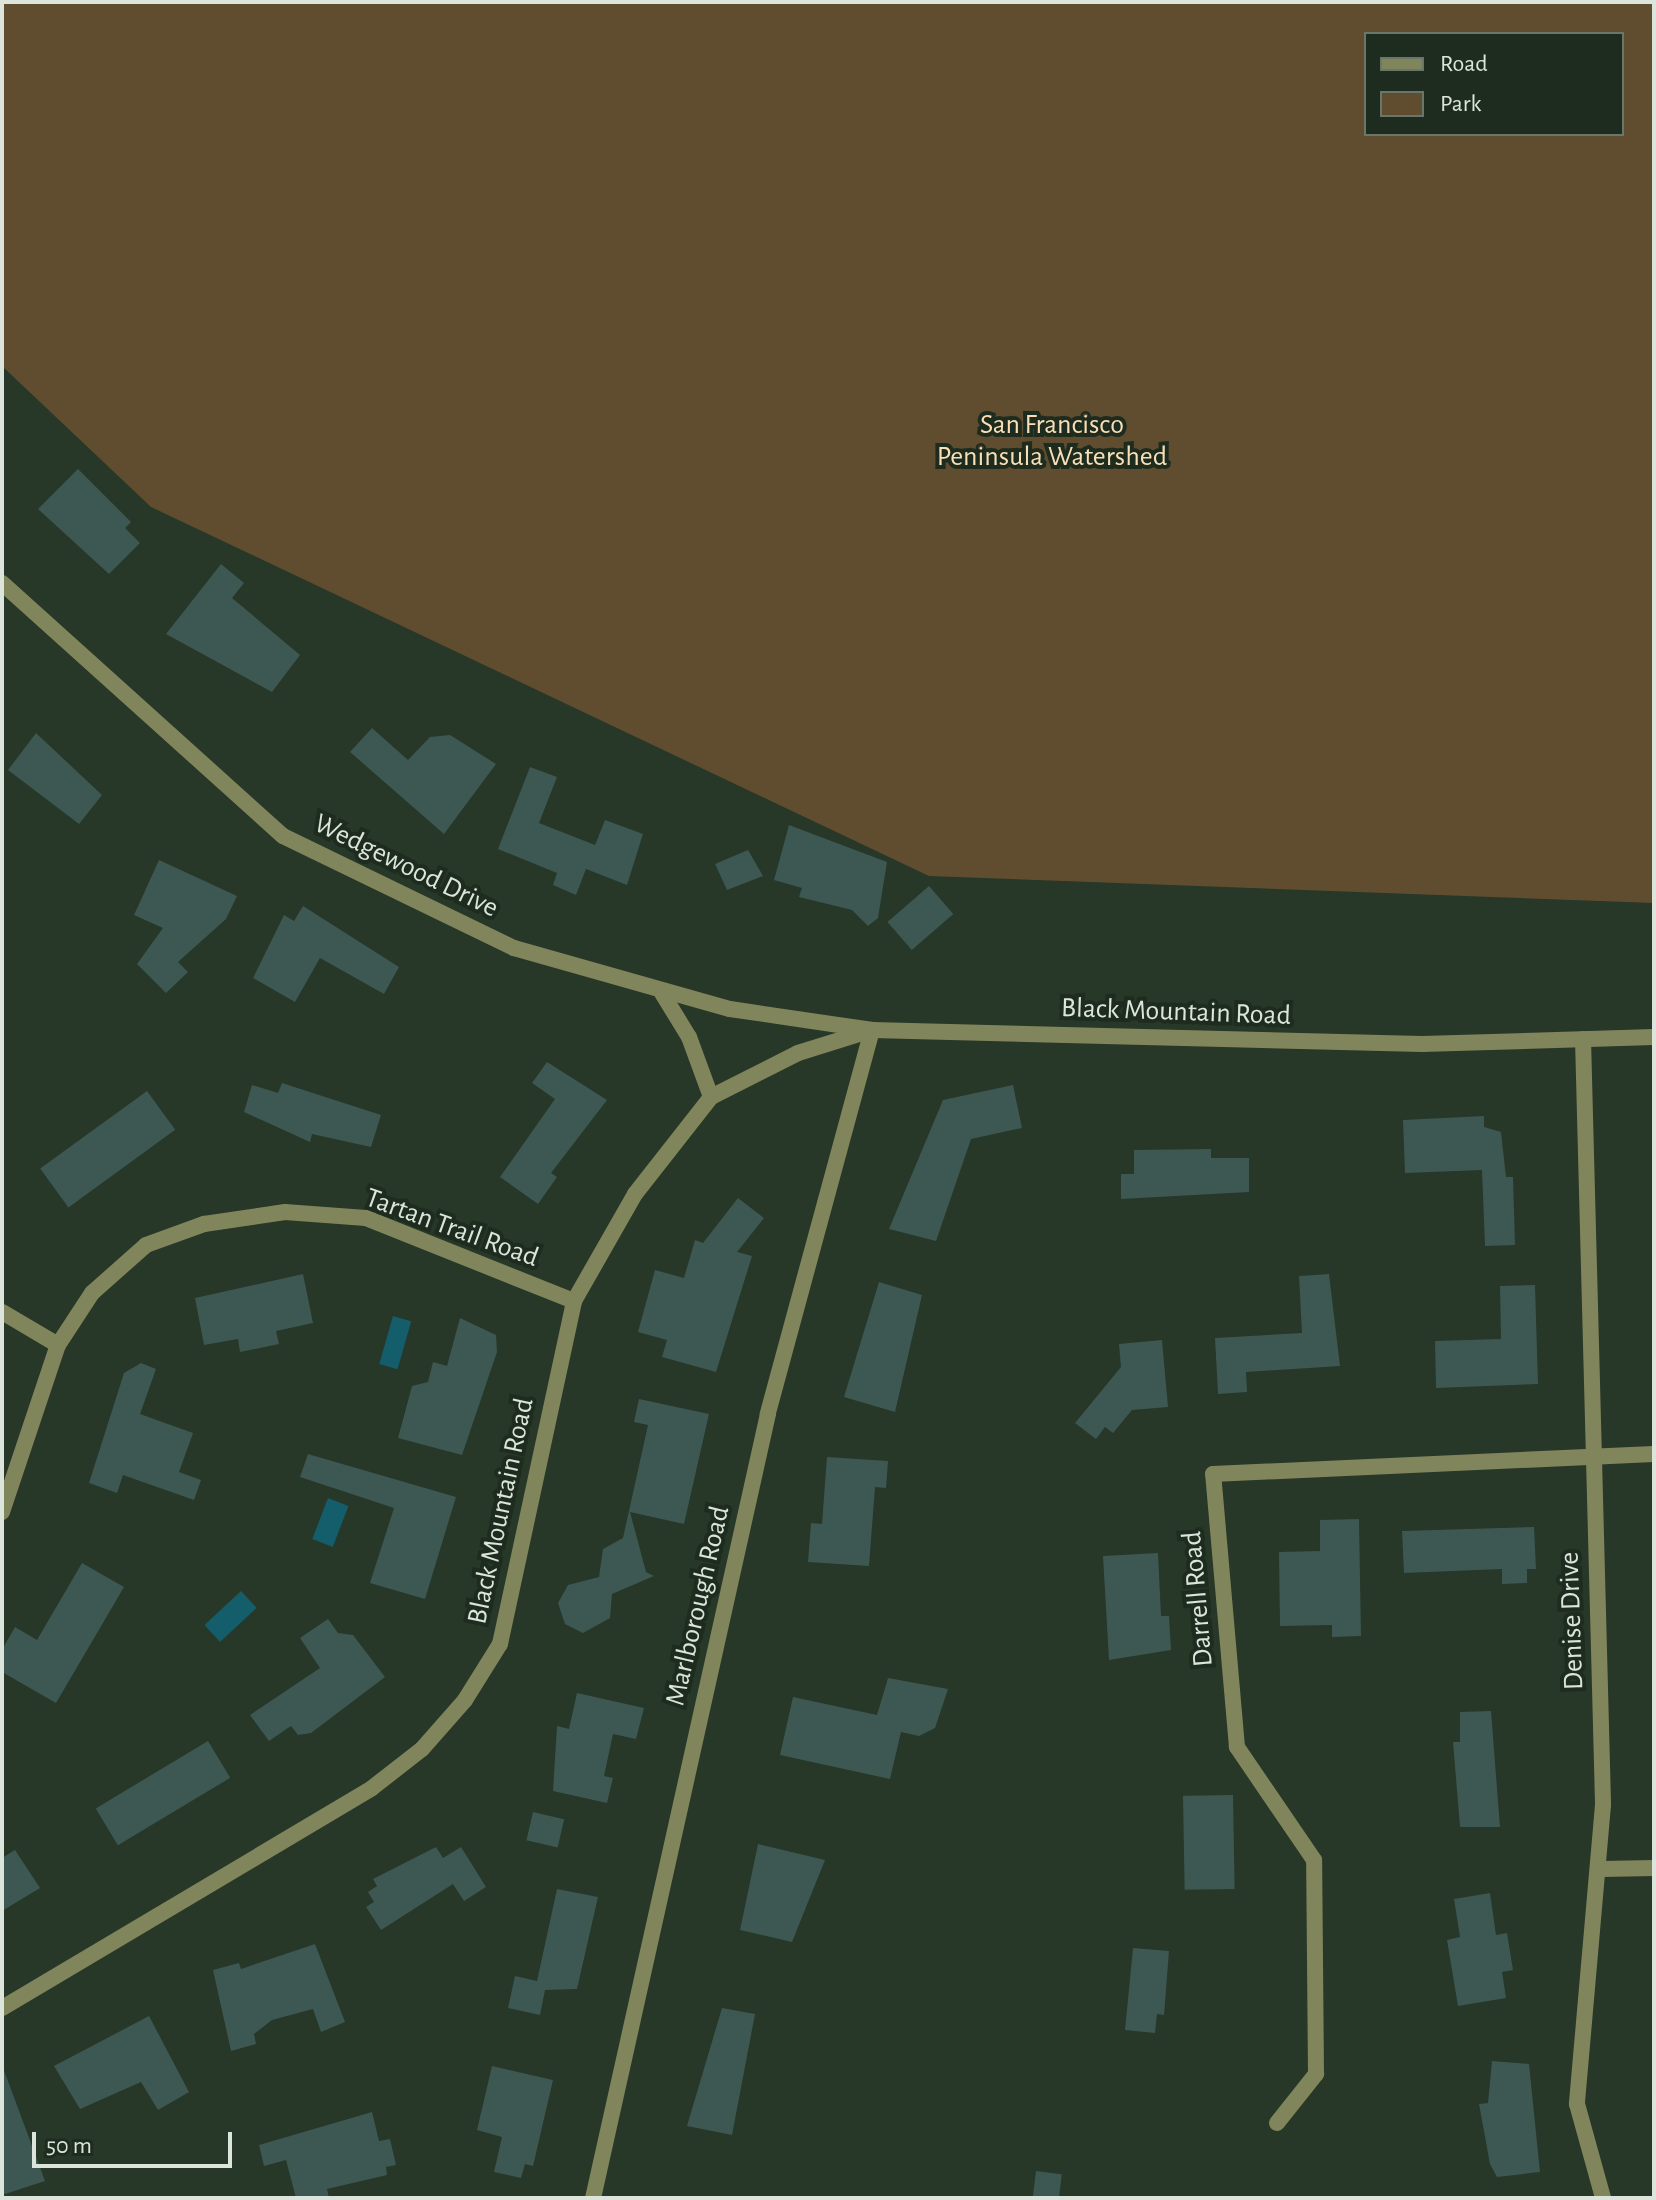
<!DOCTYPE html>
<html>
<head>
<meta charset="utf-8">
<style>
  body { margin:0 }
  #map { position:relative; width:1656px; height:2200px; overflow:hidden; background:#273728; font-family:"Alegreya Sans",sans-serif }
  div>[style] { position:absolute }
  [style*='--x'] { left:calc(var(--x)*1px); top:calc(var(--y)*1px); width:calc(var(--w)*1px); rotate:calc(var(--a)*1deg) }
  .green>* { inset:0; background:#604d30 }
  .water>* { inset:0; background:#145d6b; transform-origin:0 0 }
  .building>* { inset:0; background:#3d5852; transform-origin:0 0 }
  .street>* { height:16px; margin:-8px; padding:0 8px; transform-origin:8px; border-radius:8px; background:#81855b }
  span { translate:-50% -50%; white-space:nowrap; text-align:center; line-height:1.15; -webkit-text-stroke:8px #1d2c1e; paint-order:stroke }
  .park-label { font-size:28px; color:#fadfb6 }
  .street-label { font-size:28px; color:#dbe5db }
  .frame { position:absolute; inset:0; border:4px solid #dbe5db; pointer-events:none }
  .legend { position:absolute; left:1364px; top:32px; width:260px; height:104px; box-sizing:border-box; background:#1d2c1e; border:2px solid #69766a; margin:0; padding:10px 14px; list-style:none; font-size:24px; color:#dbe5db }
  .legend li { display:flex; align-items:center; gap:16px; height:40px }
  .legend b { width:40px; border:2px solid #69766a }
  .scale { position:absolute; left:32px; top:2132px; width:200px; height:36px; box-sizing:border-box; border:4px solid #dbe5db; border-top:0; padding-left:10px; font-size:24px; line-height:28px; white-space:nowrap; color:#dbe5db; -webkit-text-stroke:6px #1d2c1e; paint-order:stroke }
</style>
</head>
<body>
<div id="map">
  <div class="green">
    <div style="clip-path:polygon(evenodd,2px 2px,1654px 2px,1654px 903px,929px 876px,151px 507px,2px 366px,2px 2px,1366px 34px,1622px 34px,1622px 134px,1366px 134px,1366px 34px)"></div>
  </div>
  <div class="water">
    <div style="left:393px;top:1316px;width:19px;height:50px;rotate:16deg"></div>
    <div style="left:328px;top:1498px;width:22px;height:44px;rotate:21deg"></div>
    <div style="left:241px;top:1591px;width:23px;height:50px;rotate:47deg"></div>
  </div>
  <div class="building">
    <div style="clip-path:polygon(78px 469px,131px 522px,125px 528px,140px 543px,109px 574px,38px 509px)"></div>
    <div style="clip-path:polygon(221px 564px,244px 583px,232px 598px,300px 655px,272px 692px,166px 634px)"></div>
    <div style="clip-path:polygon(372px 728px,408px 760px,430px 737px,450px 735px,496px 764px,444px 834px,350px 752px)"></div>
    <div style="clip-path:polygon(36px 733px,102px 795px,79px 824px,8px 770px)"></div>
    <div style="clip-path:polygon(530px 767px,557px 777px,539px 823px,595px 845px,605px 820px,643px 834px,627px 885px,586px 869px,576px 895px,553px 885px,557px 873px,498px 849px)"></div>
    <div style="clip-path:polygon(789px 825px,887px 862px,878px 918px,868px 926px,852px 910px,799px 897px,802px 888px,774px 880px)"></div>
    <div style="clip-path:polygon(748px 850px,763px 876px,727px 890px,715px 864px)"></div>
    <div style="clip-path:polygon(159px 860px,237px 896px,226px 919px,178px 962px,188px 972px,166px 993px,137px 964px,163px 928px,134px 915px)"></div>
    <div style="left:929px;top:886px;width:37px;height:55px;rotate:49deg"></div>
    <div style="clip-path:polygon(303px 906px,399px 967px,384px 994px,320px 958px,295px 1002px,253px 978px,284px 915px,294px 921px)"></div>
    <div style="clip-path:polygon(547px 1062px,607px 1100px,551px 1173px,557px 1177px,538px 1204px,500px 1177px,555px 1099px,532px 1083px)"></div>
    <div style="clip-path:polygon(282px 1083px,381px 1115px,371px 1147px,312px 1134px,310px 1142px,244px 1112px,252px 1085px,278px 1093px)"></div>
    <div style="clip-path:polygon(1013px 1085px,1022px 1128px,971px 1139px,936px 1241px,889px 1229px,943px 1100px)"></div>
    <div style="left:147px;top:1091px;width:48px;height:132px;rotate:54deg"></div>
    <div style="clip-path:polygon(1484px 1116px,1484px 1127px,1501px 1132px,1506px 1177px,1513px 1177px,1515px 1245px,1485px 1246px,1482px 1170px,1405px 1173px,1403px 1120px)"></div>
    <div style="clip-path:polygon(1211px 1149px,1211px 1158px,1249px 1158px,1249px 1192px,1121px 1199px,1121px 1174px,1134px 1174px,1134px 1150px)"></div>
    <div style="clip-path:polygon(738px 1198px,764px 1218px,737px 1252px,752px 1256px,716px 1372px,662px 1357px,667px 1340px,638px 1332px,655px 1270px,684px 1278px,695px 1240px,703px 1243px)"></div>
    <div style="clip-path:polygon(303px 1274px,313px 1323px,276px 1331px,279px 1344px,240px 1352px,238px 1339px,204px 1345px,195px 1298px)"></div>
    <div style="clip-path:polygon(1329px 1274px,1340px 1366px,1246px 1372px,1247px 1392px,1218px 1394px,1215px 1338px,1302px 1333px,1299px 1276px)"></div>
    <div style="clip-path:polygon(879px 1282px,922px 1295px,895px 1412px,844px 1397px)"></div>
    <div style="clip-path:polygon(1535px 1285px,1538px 1384px,1436px 1388px,1435px 1341px,1501px 1339px,1500px 1286px)"></div>
    <div style="clip-path:polygon(460px 1318px,496px 1335px,497px 1352px,462px 1455px,398px 1438px,412px 1386px,428px 1382px,433px 1362px,447px 1366px)"></div>
    <div style="clip-path:polygon(1162px 1340px,1168px 1407px,1132px 1410px,1113px 1433px,1105px 1427px,1096px 1439px,1075px 1423px,1121px 1367px,1119px 1344px)"></div>
    <div style="clip-path:polygon(141px 1363px,156px 1369px,140px 1414px,193px 1433px,179px 1472px,201px 1480px,194px 1500px,123px 1475px,117px 1493px,89px 1483px,124px 1373px)"></div>
    <div style="clip-path:polygon(639px 1399px,709px 1414px,684px 1524px,630px 1512px,646px 1572px,654px 1576px,612px 1594px,610px 1618px,583px 1633px,565px 1624px,558px 1603px,568px 1585px,599px 1577px,603px 1549px,623px 1538px,648px 1425px,634px 1422px)"></div>
    <div style="clip-path:polygon(308px 1454px,456px 1497px,425px 1599px,370px 1583px,394px 1508px,300px 1477px)"></div>
    <div style="clip-path:polygon(827px 1457px,888px 1461px,886px 1488px,875px 1487px,869px 1566px,808px 1562px,811px 1523px,822px 1524px)"></div>
    <div style="clip-path:polygon(1359px 1519px,1361px 1636px,1332px 1637px,1332px 1625px,1280px 1626px,1279px 1552px,1320px 1551px,1320px 1520px)"></div>
    <div style="clip-path:polygon(1534px 1527px,1536px 1569px,1527px 1569px,1527px 1583px,1502px 1584px,1502px 1569px,1404px 1573px,1402px 1531px)"></div>
    <div style="clip-path:polygon(1158px 1553px,1161px 1616px,1169px 1616px,1171px 1650px,1109px 1660px,1103px 1556px)"></div>
    <div style="clip-path:polygon(82px 1563px,124px 1587px,56px 1703px,2px 1672px,2px 1650px,15px 1627px,37px 1640px)"></div>
    <div style="clip-path:polygon(328px 1619px,338px 1633px,353px 1635px,385px 1677px,311px 1733px,298px 1735px,291px 1726px,269px 1741px,250px 1715px,320px 1668px,300px 1638px)"></div>
    <div style="clip-path:polygon(888px 1678px,948px 1689px,935px 1728px,919px 1736px,901px 1732px,890px 1779px,780px 1755px,793px 1697px,877px 1715px)"></div>
    <div style="clip-path:polygon(577px 1693px,644px 1708px,636px 1739px,613px 1734px,604px 1776px,613px 1778px,607px 1803px,553px 1791px,557px 1726px,569px 1729px)"></div>
    <div style="clip-path:polygon(1491px 1711px,1500px 1827px,1460px 1827px,1453px 1742px,1460px 1742px,1460px 1712px)"></div>
    <div style="left:208px;top:1741px;width:43px;height:131px;rotate:59deg"></div>
    <div style="left:1233px;top:1795px;width:94px;height:50px;rotate:89deg"></div>
    <div style="left:533px;top:1812px;width:32px;height:29px;rotate:13deg"></div>
    <div style="clip-path:polygon(758px 1844px,825px 1860px,792px 1942px,740px 1930px)"></div>
    <div style="clip-path:polygon(436px 1847px,443px 1858px,461px 1847px,486px 1887px,464px 1901px,453px 1884px,381px 1930px,366px 1907px,374px 1902px,368px 1892px,377px 1886px,373px 1879px)"></div>
    <div style="clip-path:polygon(15px 1850px,40px 1888px,2px 1911px,2px 1858px)"></div>
    <div style="clip-path:polygon(557px 1889px,598px 1897px,577px 1989px,545px 1990px,540px 2015px,508px 2008px,515px 1976px,537px 1981px)"></div>
    <div style="clip-path:polygon(1490px 1893px,1496px 1935px,1507px 1933px,1513px 1970px,1502px 1972px,1506px 1998px,1458px 2006px,1447px 1940px,1460px 1937px,1454px 1899px)"></div>
    <div style="clip-path:polygon(315px 1944px,345px 2022px,321px 2032px,313px 2009px,272px 2020px,254px 2034px,256px 2044px,231px 2051px,213px 1970px,239px 1963px,241px 1969px)"></div>
    <div style="clip-path:polygon(1133px 1948px,1169px 1951px,1164px 2015px,1157px 2014px,1155px 2033px,1125px 2030px)"></div>
    <div style="clip-path:polygon(722px 2008px,755px 2014px,732px 2135px,687px 2126px)"></div>
    <div style="clip-path:polygon(149px 2016px,189px 2092px,158px 2110px,141px 2082px,80px 2109px,54px 2066px)"></div>
    <div style="clip-path:polygon(1492px 2061px,1529px 2064px,1540px 2172px,1497px 2177px,1490px 2164px,1479px 2104px,1488px 2103px)"></div>
    <div style="clip-path:polygon(2px 2065px,45px 2181px,2px 2195px)"></div>
    <div style="clip-path:polygon(492px 2066px,553px 2080px,533px 2166px,525px 2164px,521px 2178px,494px 2172px,502px 2137px,477px 2130px)"></div>
    <div style="clip-path:polygon(372px 2112px,379px 2141px,390px 2139px,396px 2165px,386px 2167px,387px 2175px,327px 2189px,329px 2198px,296px 2198px,286px 2160px,264px 2166px,259px 2145px)"></div>
    <div style="left:1036px;top:2171px;width:26px;height:27px;rotate:7deg"></div>
  </div>
  <div class="street">
    <div style="--x:2;--y:583;--w:378;--a:42"></div>
    <div style="--x:283;--y:836;--w:257;--a:25.9"></div>
    <div style="--x:514;--y:948;--w:224;--a:15.8"></div>
    <div style="--x:730;--y:1009;--w:144;--a:8.4"></div>
    <div style="--x:872;--y:1030;--w:398;--a:105.2"></div>
    <div style="--x:768;--y:1414;--w:803;--a:102.58"></div>
    <div style="--x:662;--y:993;--w:52;--a:58.5"></div>
    <div style="--x:689;--y:1037;--w:64;--a:69.9"></div>
    <div style="--x:1583;--y:1039;--w:766;--a:88.5"></div>
    <div style="--x:1603;--y:1805;--w:300;--a:95"></div>
    <div style="--x:1577;--y:2104;--w:98;--a:74.5"></div>
    <div style="--x:2;--y:1312;--w:65;--a:30.5"></div>
    <div style="--x:2;--y:1512;--w:176;--a:-71.5"></div>
    <div style="--x:58;--y:1345;--w:62;--a:-56.8"></div>
    <div style="--x:92;--y:1293;--w:72;--a:-41.6"></div>
    <div style="--x:146;--y:1245;--w:62;--a:-19.9"></div>
    <div style="--x:204;--y:1224;--w:82;--a:-8.4"></div>
    <div style="--x:285;--y:1212;--w:81;--a:4.2"></div>
    <div style="--x:366;--y:1218;--w:224;--a:21.8"></div>
    <div style="--x:1602;--y:1869;--w:52;--a:-1.1"></div>
    <div style="--x:2;--y:2008;--w:430;--a:-30.7"></div>
    <div style="--x:372;--y:1788;--w:63;--a:-38"></div>
    <div style="--x:422;--y:1749;--w:65;--a:-48.7"></div>
    <div style="--x:465;--y:1700;--w:66;--a:-58"></div>
    <div style="--x:500;--y:1644;--w:351;--a:-77.8"></div>
    <div style="--x:574;--y:1301;--w:123;--a:-60.3"></div>
    <div style="--x:635;--y:1194;--w:123;--a:-51.9"></div>
    <div style="--x:711;--y:1097;--w:97;--a:-26.8"></div>
    <div style="--x:798;--y:1053;--w:77;--a:-17.3"></div>
    <div style="--x:872;--y:1030;--w:550;--a:1.46"></div>
    <div style="--x:1422;--y:1044;--w:232;--a:-1.7"></div>
    <div style="--x:1277;--y:2123;--w:63;--a:-51.5"></div>
    <div style="--x:1316;--y:2074;--w:214;--a:-90.5"></div>
    <div style="--x:1314;--y:1860;--w:137;--a:-124.3"></div>
    <div style="--x:1237;--y:1747;--w:274;--a:-95"></div>
    <div style="--x:1213;--y:1474;--w:441;--a:-2.6"></div>
  </div>
  <div class="park-label">
    <span style="left:1052px;top:441px">San Francisco<br>Peninsula Watershed</span>
  </div>
  <div class="street-label">
    <span style="left:406px;top:866px;rotate:26deg">Wedgewood Drive</span>
    <span style="left:1176px;top:1012px;rotate:2deg">Black Mountain Road</span>
    <span style="left:452px;top:1228px;rotate:20deg">Tartan Trail Road</span>
    <span style="left:501px;top:1511px;rotate:-78deg">Black Mountain Road</span>
    <span style="left:1198px;top:1599px;rotate:-95deg">Darrell Road</span>
    <span style="left:698px;top:1606px;rotate:-77deg">Marlborough Road</span>
    <span style="left:1572px;top:1621px;rotate:-92deg">Denise Drive</span>
  </div>
  <div class="frame"></div>
  <ul class="legend">
  <li><b style="height:10px;background:#81855b"></b>Road</li>
  <li><b style="height:22px;background:#604d30"></b>Park</li>
  </ul>
  <div class="scale">50 m</div>
</div>
</body>
</html>
